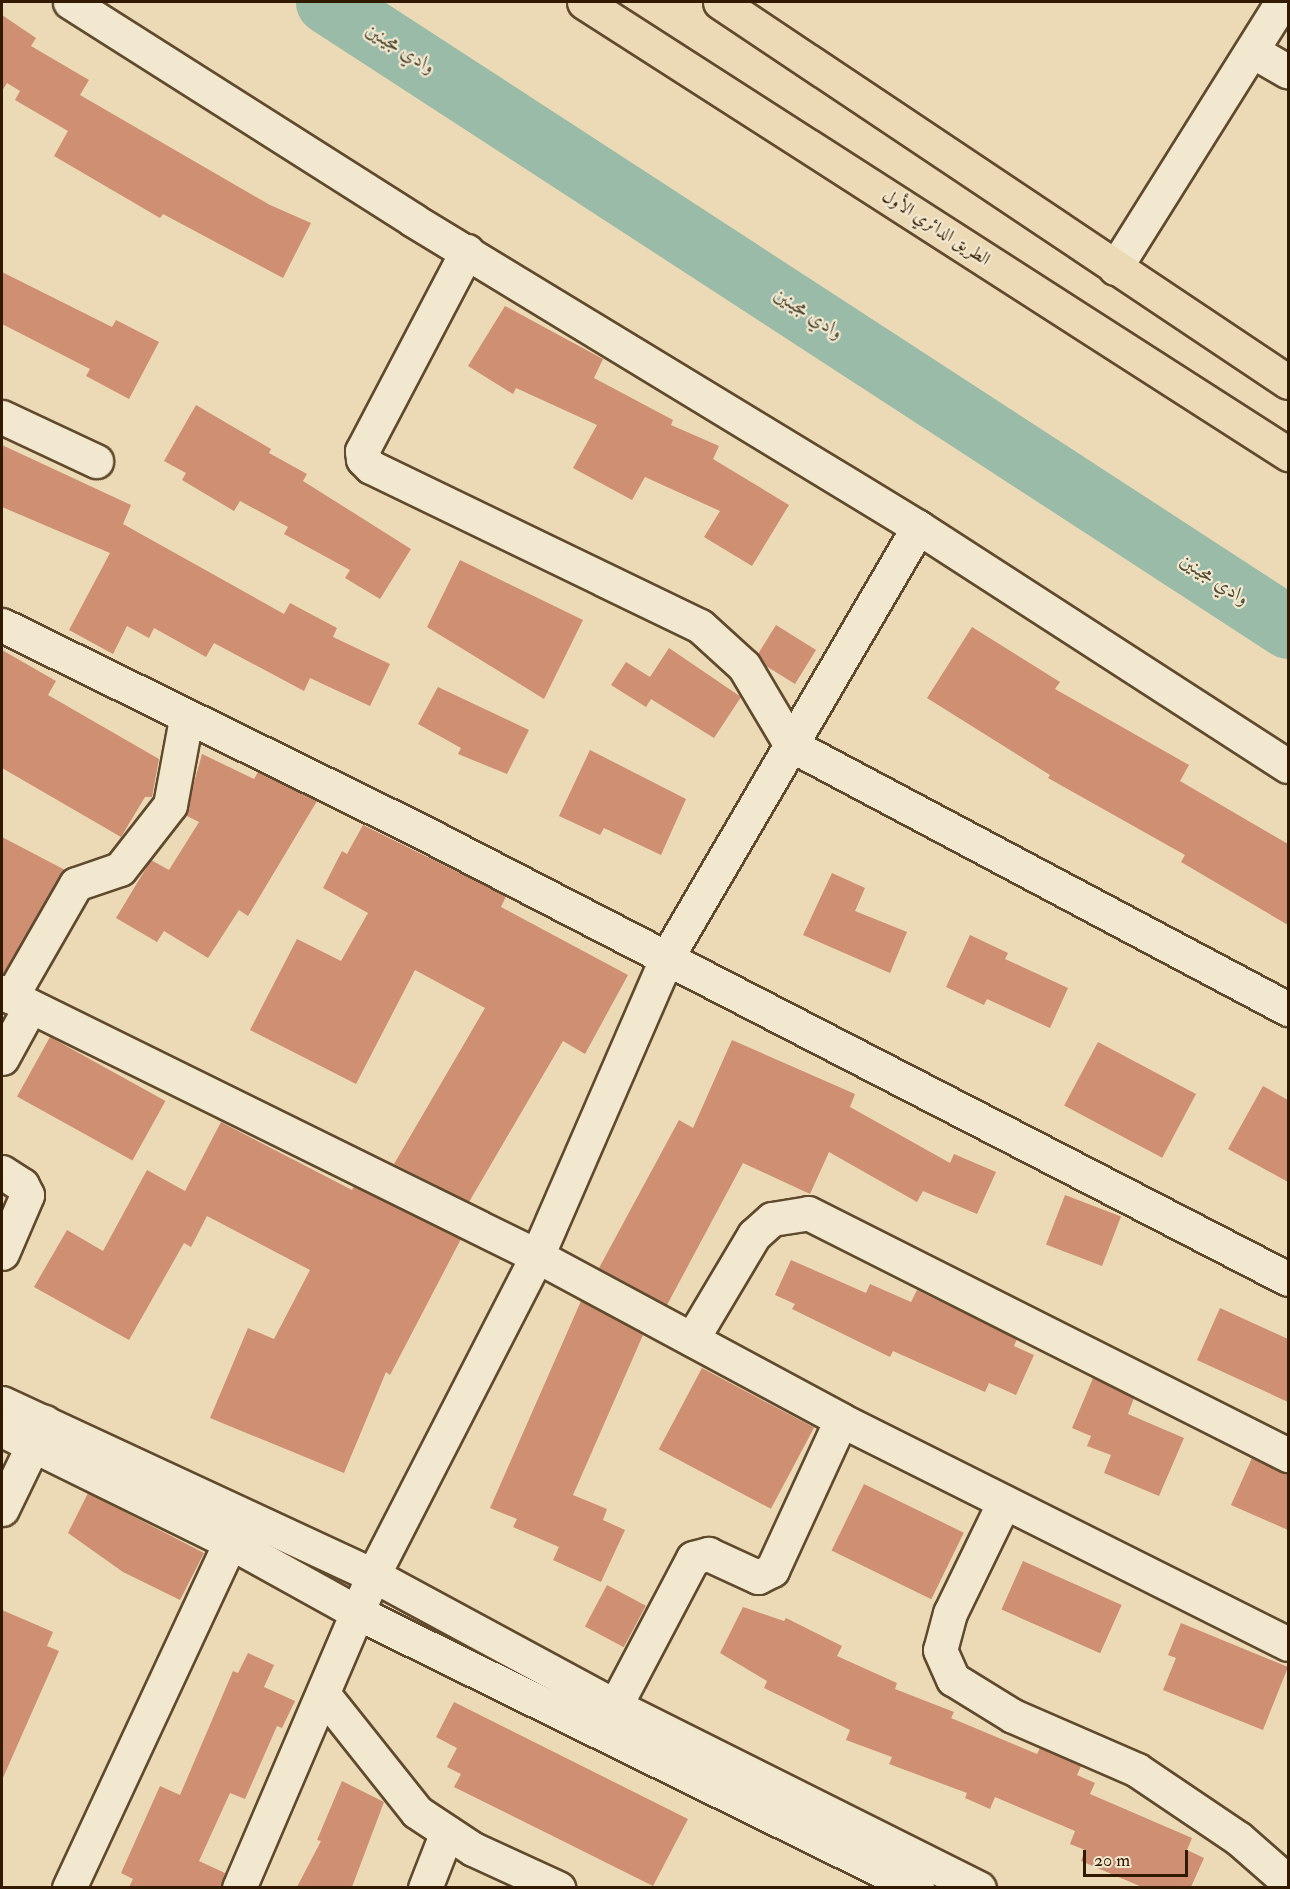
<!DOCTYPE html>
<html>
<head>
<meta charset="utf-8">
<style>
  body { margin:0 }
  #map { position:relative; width:1290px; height:1889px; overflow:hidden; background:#ebdab5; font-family:"IM FELL Double Pica",Amiri,serif }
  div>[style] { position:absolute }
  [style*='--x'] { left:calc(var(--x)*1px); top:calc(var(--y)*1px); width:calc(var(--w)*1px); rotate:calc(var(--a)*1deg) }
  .river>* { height:63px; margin:-31.5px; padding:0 31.5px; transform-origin:31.5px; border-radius:31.5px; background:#99bba8 }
  .building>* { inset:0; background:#cf8f72; transform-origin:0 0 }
  .roads { filter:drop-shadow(2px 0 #604a2d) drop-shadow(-2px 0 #604a2d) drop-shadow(0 2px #604a2d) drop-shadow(0 -2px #604a2d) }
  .minor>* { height:33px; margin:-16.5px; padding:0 16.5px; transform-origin:16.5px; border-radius:16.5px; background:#f2e7cf }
  .tertiary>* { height:33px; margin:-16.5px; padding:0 16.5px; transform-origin:16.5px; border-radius:16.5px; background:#f2e7cf }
  .trunk>* { height:33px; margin:-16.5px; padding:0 16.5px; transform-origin:16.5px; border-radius:16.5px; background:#ebdab5 }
  span { translate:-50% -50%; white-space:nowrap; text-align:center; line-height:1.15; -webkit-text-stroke:4.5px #f2e7cf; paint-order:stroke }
  .street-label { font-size:18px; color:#321a00 }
  .water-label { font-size:20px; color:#514a32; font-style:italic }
  .frame { position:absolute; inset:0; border:3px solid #321a00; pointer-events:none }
  .scale { position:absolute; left:1083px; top:1850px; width:105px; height:27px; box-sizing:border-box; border:3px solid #321a00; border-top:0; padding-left:8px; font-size:18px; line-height:21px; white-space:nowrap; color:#321a00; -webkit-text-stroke:4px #f2e7cf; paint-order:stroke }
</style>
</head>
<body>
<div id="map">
  <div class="river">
    <div style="--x:327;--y:2;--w:1146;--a:33.04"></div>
  </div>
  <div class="building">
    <div style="clip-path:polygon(2px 15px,36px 38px,31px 46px,89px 80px,80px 95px,270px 205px,311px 223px,283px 278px,163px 214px,160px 218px,54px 156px,68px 131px,15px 100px,20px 91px,7px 83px,2px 91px)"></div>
    <div style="clip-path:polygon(2px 272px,112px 327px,116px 320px,159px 342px,129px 399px,86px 376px,90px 369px,2px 324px)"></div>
    <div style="clip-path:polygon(505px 306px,603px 359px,594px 378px,673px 420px,671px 425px,719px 446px,713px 459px,789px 505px,752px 566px,704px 537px,720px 511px,645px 477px,632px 500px,573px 468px,597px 425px,516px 388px,513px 394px,468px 366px)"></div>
    <div style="clip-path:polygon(196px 405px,271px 449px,269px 453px,307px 474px,303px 481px,411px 549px,380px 599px,345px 578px,350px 570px,284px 534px,288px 527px,240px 501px,234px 511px,182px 480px,186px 473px,164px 461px)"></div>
    <div style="clip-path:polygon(2px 445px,131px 505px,123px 524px,284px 614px,290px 603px,337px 628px,333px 637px,390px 664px,370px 706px,310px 678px,304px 691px,214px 643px,206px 657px,154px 628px,149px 638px,127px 626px,113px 654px,69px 630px,110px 553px,2px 507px)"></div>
    <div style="clip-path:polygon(460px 560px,583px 620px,544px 699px,427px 627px)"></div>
    <div style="clip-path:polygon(776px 625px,816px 650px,795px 684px,766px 666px,758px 654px)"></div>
    <div style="clip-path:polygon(972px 627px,1060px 682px,1055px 689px,1189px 765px,1180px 781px,1288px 844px,1288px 925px,1181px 862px,1185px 855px,1048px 778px,1050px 775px,927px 698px)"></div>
    <div style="clip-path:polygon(669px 648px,741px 697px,714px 738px,651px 699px,646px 707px,611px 685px,626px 662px,650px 677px)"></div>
    <div style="clip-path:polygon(2px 650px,56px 681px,48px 695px,159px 759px,152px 797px,145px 797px,121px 837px,2px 768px)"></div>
    <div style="clip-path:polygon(438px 687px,529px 730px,507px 774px,458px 754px,461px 748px,418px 724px)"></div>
    <div style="clip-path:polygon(590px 750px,686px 799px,661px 855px,604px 828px,600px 835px,559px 816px)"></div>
    <div style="clip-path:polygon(202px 754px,254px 779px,258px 772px,317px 801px,248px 916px,239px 910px,208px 958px,164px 931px,157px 942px,116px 918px,151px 860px,169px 870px,199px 822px,185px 815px)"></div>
    <div style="clip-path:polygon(363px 825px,506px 896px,501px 907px,628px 975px,585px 1054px,563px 1041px,469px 1202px,394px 1164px,485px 1008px,415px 970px,356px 1084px,250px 1030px,297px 939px,341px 961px,368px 913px,323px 888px,342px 851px,347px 854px)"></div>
    <div style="clip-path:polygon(2px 837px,65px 870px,3px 974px,2px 973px)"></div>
    <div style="clip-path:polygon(832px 873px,865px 888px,855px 911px,907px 932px,890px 973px,803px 935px)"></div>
    <div style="clip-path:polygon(970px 935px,1008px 953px,1005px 959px,1068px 988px,1050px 1028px,987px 999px,984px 1005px,946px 987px)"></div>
    <div style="left:50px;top:1037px;width:132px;height:68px;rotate:29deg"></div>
    <div style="clip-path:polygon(732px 1040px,855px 1094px,850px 1107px,950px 1163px,954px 1154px,996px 1172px,977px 1214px,923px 1191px,917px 1202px,829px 1152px,810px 1194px,743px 1163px,667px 1305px,599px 1268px,679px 1120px,693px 1128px)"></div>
    <div style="left:1098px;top:1042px;width:111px;height:72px;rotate:28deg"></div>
    <div style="clip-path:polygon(1263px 1086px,1288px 1100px,1288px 1182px,1228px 1149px)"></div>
    <div style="clip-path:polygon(221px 1122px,352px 1190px,354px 1186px,461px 1239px,390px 1375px,386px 1372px,344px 1473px,210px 1418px,248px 1328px,274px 1339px,310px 1270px,207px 1216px,191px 1247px,184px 1243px,129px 1340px,34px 1287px,67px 1230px,103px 1251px,147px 1170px,185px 1191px)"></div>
    <div style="left:1065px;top:1195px;width:60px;height:53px;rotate:21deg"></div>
    <div style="clip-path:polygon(791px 1260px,866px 1293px,870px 1284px,911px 1302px,917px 1290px,1017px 1339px,1014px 1346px,1034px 1355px,1016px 1395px,989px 1383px,985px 1392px,893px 1351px,890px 1357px,792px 1309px,795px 1304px,775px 1295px)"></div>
    <div style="clip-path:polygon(581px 1301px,643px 1335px,573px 1495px,607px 1509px,603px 1520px,625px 1530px,601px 1582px,553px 1560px,559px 1547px,513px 1527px,517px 1519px,490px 1508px)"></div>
    <div style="clip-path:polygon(1220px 1308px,1288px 1339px,1288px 1402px,1197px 1360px)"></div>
    <div style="left:702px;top:1368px;width:127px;height:92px;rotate:28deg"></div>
    <div style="clip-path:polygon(1093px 1378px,1134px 1398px,1128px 1414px,1184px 1438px,1159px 1496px,1104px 1473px,1111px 1455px,1087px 1446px,1091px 1436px,1072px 1428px)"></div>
    <div style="clip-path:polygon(1252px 1458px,1288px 1475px,1288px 1530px,1231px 1505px)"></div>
    <div style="left:864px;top:1484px;width:111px;height:74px;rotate:26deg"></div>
    <div style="clip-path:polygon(88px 1493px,204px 1553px,180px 1600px,123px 1572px,68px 1533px)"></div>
    <div style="left:1023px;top:1561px;width:108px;height:53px;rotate:24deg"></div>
    <div style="left:607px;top:1585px;width:44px;height:47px;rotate:28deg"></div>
    <div style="clip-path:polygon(743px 1607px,784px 1621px,786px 1618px,842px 1646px,837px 1656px,897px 1683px,895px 1689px,954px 1712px,951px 1718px,1037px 1754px,1040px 1748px,1081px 1766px,1077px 1775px,1095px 1783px,1090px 1794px,1192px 1838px,1187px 1850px,1204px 1858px,1191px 1887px,1142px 1887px,1081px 1861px,1085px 1850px,1070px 1844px,1075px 1831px,995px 1797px,990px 1809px,965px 1798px,967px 1793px,889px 1764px,892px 1757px,846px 1740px,850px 1730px,764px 1688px,767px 1681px,720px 1653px)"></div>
    <div style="clip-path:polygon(2px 1610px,53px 1632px,47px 1646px,59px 1651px,2px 1780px)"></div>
    <div style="clip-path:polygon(1181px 1623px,1288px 1667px,1263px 1730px,1163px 1690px,1176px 1658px,1168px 1655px)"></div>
    <div style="clip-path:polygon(248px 1653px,274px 1665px,264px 1687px,295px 1701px,282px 1728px,277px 1726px,245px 1799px,230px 1793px,199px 1861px,225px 1873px,221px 1887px,129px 1887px,133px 1879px,121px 1873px,160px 1786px,180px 1795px,233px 1671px,238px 1673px)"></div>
    <div style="clip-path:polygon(454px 1702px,688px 1819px,653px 1886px,454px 1787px,461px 1774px,447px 1767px,457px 1748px,436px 1737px)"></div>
    <div style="clip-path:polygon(342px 1781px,384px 1802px,352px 1887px,297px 1887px,321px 1841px,317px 1840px)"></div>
  </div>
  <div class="roads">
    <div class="minor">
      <div style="--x:70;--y:2;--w:406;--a:32.4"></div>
      <div style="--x:413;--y:220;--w:591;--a:31.3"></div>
      <div style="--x:918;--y:527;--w:440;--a:32.9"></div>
      <div style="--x:1254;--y:52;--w:39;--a:30"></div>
      <div style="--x:467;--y:251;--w:226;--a:117.7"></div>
      <div style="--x:362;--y:451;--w:8;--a:83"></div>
      <div style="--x:363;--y:459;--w:11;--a:45"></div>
      <div style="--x:371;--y:467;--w:365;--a:25.8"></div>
      <div style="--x:700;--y:626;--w:59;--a:42.3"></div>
      <div style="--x:744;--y:666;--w:92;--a:59.3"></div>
      <div style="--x:791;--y:745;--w:563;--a:27.98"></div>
      <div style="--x:1115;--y:268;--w:314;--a:-57.9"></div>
      <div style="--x:2;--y:417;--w:104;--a:25.1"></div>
      <div style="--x:2;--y:625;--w:482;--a:26.2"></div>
      <div style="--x:434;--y:838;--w:961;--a:27.31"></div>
      <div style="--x:2;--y:992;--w:597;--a:26.26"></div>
      <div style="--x:537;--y:1256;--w:345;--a:28.3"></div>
      <div style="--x:841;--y:1420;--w:500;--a:26.6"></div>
      <div style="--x:11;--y:997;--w:130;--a:-60.1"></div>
      <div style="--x:76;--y:884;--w:46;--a:-18.8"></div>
      <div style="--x:120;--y:869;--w:81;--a:-52"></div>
      <div style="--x:170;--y:805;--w:87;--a:-79.5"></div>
      <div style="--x:2;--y:1058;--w:58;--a:-61.2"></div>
      <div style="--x:2;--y:1172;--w:24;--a:33"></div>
      <div style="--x:22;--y:1185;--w:11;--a:63"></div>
      <div style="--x:27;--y:1195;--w:63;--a:113.3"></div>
      <div style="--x:692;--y:1339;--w:121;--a:-59.2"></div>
      <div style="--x:754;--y:1235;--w:24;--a:-42"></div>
      <div style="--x:772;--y:1219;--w:36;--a:-9"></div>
      <div style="--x:808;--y:1213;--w:538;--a:26.76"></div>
      <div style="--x:1004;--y:1502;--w:123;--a:115.9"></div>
      <div style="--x:950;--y:1613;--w:38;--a:105"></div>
      <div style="--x:940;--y:1650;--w:32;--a:66"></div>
      <div style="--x:953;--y:1679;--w:70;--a:31.7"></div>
      <div style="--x:1013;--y:1716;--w:135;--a:23.5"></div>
      <div style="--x:1137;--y:1770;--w:122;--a:34"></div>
      <div style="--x:1238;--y:1838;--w:67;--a:41.3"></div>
      <div style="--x:2;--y:1509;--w:97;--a:-64.2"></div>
      <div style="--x:324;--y:1695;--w:149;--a:51.5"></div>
      <div style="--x:417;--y:1812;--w:67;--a:33.5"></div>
      <div style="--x:473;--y:1849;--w:94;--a:24.6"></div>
      <div style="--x:615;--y:1706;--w:167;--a:-62.2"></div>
      <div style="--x:693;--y:1558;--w:16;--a:-15"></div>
      <div style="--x:708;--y:1554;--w:55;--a:24.7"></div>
      <div style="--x:758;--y:1577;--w:16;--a:-27"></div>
      <div style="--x:772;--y:1570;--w:165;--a:-65.3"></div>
      <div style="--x:69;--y:1888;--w:382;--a:-65"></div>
      <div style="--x:239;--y:1888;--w:340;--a:-66.8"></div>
      <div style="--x:373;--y:1575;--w:359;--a:-62.8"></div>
      <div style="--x:537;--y:1256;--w:326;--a:-66.5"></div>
      <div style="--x:667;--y:957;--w:498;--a:-59.7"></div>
      <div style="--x:425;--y:1888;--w:60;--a:-68.6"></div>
    </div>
    <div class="tertiary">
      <div style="--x:2;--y:1403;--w:409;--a:24.9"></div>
      <div style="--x:373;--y:1575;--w:275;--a:28.4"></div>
      <div style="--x:615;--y:1706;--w:407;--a:26.6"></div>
      <div style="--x:2;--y:1430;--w:254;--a:26.2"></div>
      <div style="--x:230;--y:1542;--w:149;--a:29"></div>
      <div style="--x:360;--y:1614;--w:621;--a:26.19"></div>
    </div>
    <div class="trunk">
      <div style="--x:584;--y:2;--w:837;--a:32.7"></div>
      <div style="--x:720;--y:2;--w:683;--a:33.78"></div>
    </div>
  </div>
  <div class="street-label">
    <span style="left:936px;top:228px;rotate:33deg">الطريق الدائري الأول</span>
  </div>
  <div class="water-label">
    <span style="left:401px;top:48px;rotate:32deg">وادي مجينين</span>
    <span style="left:809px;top:313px;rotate:33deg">وادي مجينين</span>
    <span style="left:1215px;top:579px;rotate:33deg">وادي مجينين</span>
  </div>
  <div class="frame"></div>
  <div class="scale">20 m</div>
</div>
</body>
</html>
